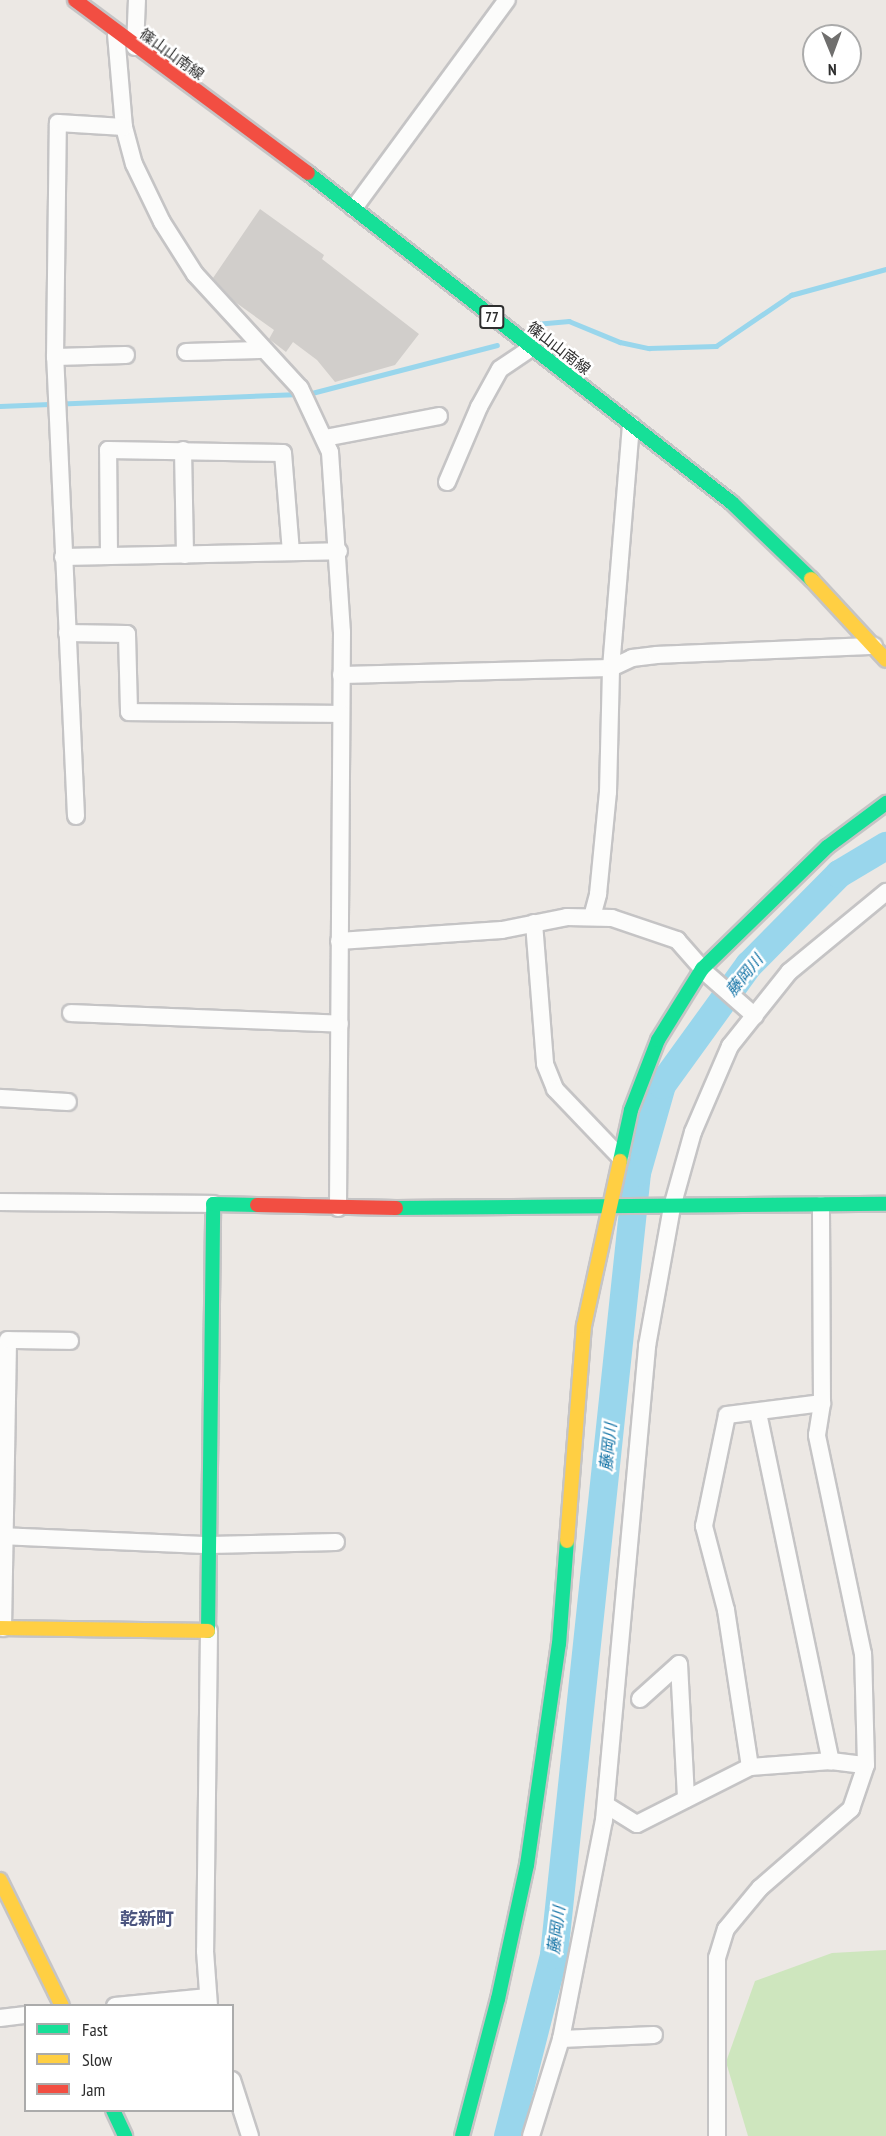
<!DOCTYPE html>
<html>
<head>
<meta charset="utf-8">
<style>
  body { margin:0 }
  #map { position:relative; width:886px; height:2136px; overflow:hidden; background:#ece8e4; font-family:"PT Sans Narrow","Noto Sans JP",sans-serif }
  div>[style] { position:absolute }
  [style*='--x'] { left:calc(var(--x)*1px); top:calc(var(--y)*1px); width:calc(var(--w)*1px); rotate:calc(var(--a)*1deg) }
  .green>* { inset:0; background:#cee6be }
  .stream>* { height:4.5px; margin:-2.25px; padding:0 2.25px; transform-origin:2.25px; border-radius:2.25px; background:#99d6ec }
  .river>* { height:28px; margin:-14px; padding:0 14px; transform-origin:14px; border-radius:14px; background:#99d6ec }
  .building>* { inset:0; background:#d1cecb }
  .roads { filter:drop-shadow(2px 0 #c5c4c5) drop-shadow(-2px 0 #c5c4c5) drop-shadow(0 2px #c5c4c5) drop-shadow(0 -2px #c5c4c5) }
  .street>* { height:16px; margin:-8px; padding:0 8px; transform-origin:8px; border-radius:8px; background:#fcfcfb }
  .fast>* { height:14px; margin:-7px; padding:0 7px; transform-origin:7px; border-radius:7px; background:#16e098 }
  .slow>* { height:14px; margin:-7px; padding:0 7px; transform-origin:7px; border-radius:7px; background:#ffcf43 }
  .jam>* { height:14px; margin:-7px; padding:0 7px; transform-origin:7px; border-radius:7px; background:#f24e42 }
  span { translate:-50% -50%; white-space:nowrap; text-align:center; line-height:1.15; -webkit-text-stroke:5px #fff; paint-order:stroke }
  .shield-label span { padding:2px 4px; background:#fff; border:2px solid; border-radius:4px; -webkit-text-stroke-width:0 }
  .shield-label { font-size:14px; color:#2e2e2e; font-weight:700 }
  .street-label { font-size:15px; color:#2e2e2e }
  .water-label { font-size:16px; color:#0d6fa3; font-style:italic }
  .quarter-label { font-size:18px; color:#4d5680; font-weight:700 }
  .legend { position:absolute; left:24px; top:2004px; width:210px; height:108px; box-sizing:border-box; background:#fff; border:2px solid #ababab; margin:0; padding:8px 10px; list-style:none; font-size:18px; color:#2e2e2e }
  .legend li { display:flex; align-items:center; gap:12px; height:30px }
  .legend b { width:30px; border:2px solid #ababab }
  .north { position:absolute; left:802px; top:24px; width:60px; height:60px; box-sizing:border-box; background:#fff; border:2px solid #ababab; border-radius:50%; rotate:179deg; font-size:16px; font-weight:700; line-height:24px; text-align:center; color:#2e2e2e }
  .north::after { content:''; display:block; margin:auto; width:21px; height:27px; background:#706f6e; clip-path:polygon(50% 0,100% 100%,50% 72%,0 100%) }
</style>
</head>
<body>
<div id="map">
  <div class="green">
    <div style="clip-path:polygon(886px 1950px,886px 2136px,748px 2136px,726px 2062px,755px 1981px,832px 1953px)"></div>
  </div>
  <div class="stream">
    <div style="--x:535;--y:324;--w:34;--a:-5"></div>
    <div style="--x:569;--y:321;--w:55;--a:22.4"></div>
    <div style="--x:620;--y:342;--w:30;--a:12"></div>
    <div style="--x:649;--y:348;--w:67;--a:-1.7"></div>
    <div style="--x:716;--y:346;--w:91;--a:-34.2"></div>
    <div style="--x:791;--y:295;--w:98;--a:-15.3"></div>
    <div style="--x:308;--y:394;--w:195;--a:-14.5"></div>
    <div style="--x:0;--y:406;--w:300;--a:-2.3"></div>
  </div>
  <div class="river">
    <div style="--x:508;--y:2136;--w:187;--a:-75.7"></div>
    <div style="--x:554;--y:1955;--w:786;--a:-83.94"></div>
    <div style="--x:637;--y:1173;--w:91;--a:-74.1"></div>
    <div style="--x:662;--y:1085;--w:148;--a:-54.1"></div>
    <div style="--x:749;--y:965;--w:128;--a:-45.3"></div>
    <div style="--x:839;--y:874;--w:55;--a:-30.8"></div>
  </div>
  <div class="building">
    <div style="clip-path:polygon(260px 209px,324px 255px,322px 259px,419px 334px,395px 365px,335px 382px,317px 360px,293px 342px,286px 352px,269px 339px,274px 330px,235px 302px,213px 278px)"></div>
  </div>
  <div class="roads">
    <div class="street">
      <div style="--x:116;--y:34;--w:93;--a:85.1"></div>
      <div style="--x:124;--y:127;--w:38;--a:75"></div>
      <div style="--x:134;--y:164;--w:64;--a:64.2"></div>
      <div style="--x:162;--y:222;--w:62;--a:57.6"></div>
      <div style="--x:195;--y:274;--w:155;--a:47.4"></div>
      <div style="--x:300;--y:388;--w:71;--a:64.9"></div>
      <div style="--x:330;--y:452;--w:180;--a:86.2"></div>
      <div style="--x:342;--y:632;--w:576;--a:90.4"></div>
      <div style="--x:135;--y:47;--w:47;--a:-87.6"></div>
      <div style="--x:354;--y:208;--w:258;--a:-53.7"></div>
      <div style="--x:186;--y:352;--w:74;--a:-1.5"></div>
      <div style="--x:55;--y:357;--w:71;--a:-1.6"></div>
      <div style="--x:325;--y:438;--w:116;--a:-10.9"></div>
      <div style="--x:183;--y:450;--w:105;--a:88.9"></div>
      <div style="--x:447;--y:482;--w:82;--a:-66.9"></div>
      <div style="--x:479;--y:407;--w:43;--a:-61.1"></div>
      <div style="--x:500;--y:369;--w:37;--a:-34"></div>
      <div style="--x:109;--y:556;--w:106;--a:-90.5"></div>
      <div style="--x:108;--y:450;--w:175;--a:1"></div>
      <div style="--x:283;--y:453;--w:99;--a:85.4"></div>
      <div style="--x:63;--y:557;--w:276;--a:-1.2"></div>
      <div style="--x:67;--y:633;--w:60;--a:1"></div>
      <div style="--x:127;--y:634;--w:78;--a:88.5"></div>
      <div style="--x:129;--y:712;--w:212;--a:0.5"></div>
      <div style="--x:341;--y:675;--w:270;--a:-1.5"></div>
      <div style="--x:611;--y:668;--w:244;--a:-85.3"></div>
      <div style="--x:76;--y:816;--w:459;--a:-92.6"></div>
      <div style="--x:55;--y:357;--w:234;--a:-89.3"></div>
      <div style="--x:58;--y:123;--w:66;--a:3.5"></div>
      <div style="--x:592;--y:917;--w:24;--a:-75"></div>
      <div style="--x:598;--y:894;--w:102;--a:-84.4"></div>
      <div style="--x:608;--y:792;--w:124;--a:-88.6"></div>
      <div style="--x:611;--y:668;--w:23;--a:-25"></div>
      <div style="--x:632;--y:658;--w:25;--a:-7"></div>
      <div style="--x:657;--y:655;--w:217;--a:-2.4"></div>
      <div style="--x:534;--y:923;--w:141;--a:85.5"></div>
      <div style="--x:545;--y:1064;--w:27;--a:68"></div>
      <div style="--x:555;--y:1089;--w:94;--a:46.3"></div>
      <div style="--x:339;--y:941;--w:163;--a:-3.9"></div>
      <div style="--x:502;--y:930;--w:66;--a:-11.3"></div>
      <div style="--x:567;--y:917;--w:45;--a:1.3"></div>
      <div style="--x:612;--y:918;--w:69;--a:18.7"></div>
      <div style="--x:677;--y:940;--w:44;--a:48.7"></div>
      <div style="--x:706;--y:973;--w:65;--a:41.3"></div>
      <div style="--x:71;--y:1013;--w:269;--a:2.3"></div>
      <div style="--x:0;--y:1098;--w:68;--a:3.4"></div>
      <div style="--x:0;--y:1202;--w:213;--a:0.5"></div>
      <div style="--x:758;--y:1413;--w:356;--a:78.2"></div>
      <div style="--x:0;--y:1536;--w:210;--a:2.5"></div>
      <div style="--x:210;--y:1545;--w:126;--a:-1.4"></div>
      <div style="--x:3;--y:1628;--w:288;--a:-89"></div>
      <div style="--x:8;--y:1340;--w:62;--a:0.9"></div>
      <div style="--x:209;--y:1631;--w:320;--a:90.7"></div>
      <div style="--x:205;--y:1951;--w:55;--a:85.8"></div>
      <div style="--x:640;--y:1699;--w:52;--a:-41.9"></div>
      <div style="--x:679;--y:1664;--w:135;--a:87"></div>
      <div style="--x:750;--y:1767;--w:81;--a:-4.2"></div>
      <div style="--x:831;--y:1761;--w:35;--a:7"></div>
      <div style="--x:606;--y:1805;--w:36;--a:32"></div>
      <div style="--x:637;--y:1824;--w:127;--a:-26.8"></div>
      <div style="--x:750;--y:1767;--w:159;--a:-98.7"></div>
      <div style="--x:726;--y:1610;--w:87;--a:-104.7"></div>
      <div style="--x:704;--y:1526;--w:113;--a:-78.3"></div>
      <div style="--x:727;--y:1415;--w:96;--a:-7.2"></div>
      <div style="--x:115;--y:2006;--w:91;--a:-5.6"></div>
      <div style="--x:0;--y:2018;--w:26;--a:-7"></div>
      <div style="--x:561;--y:2039;--w:93;--a:-2.5"></div>
      <div style="--x:232;--y:2080;--w:59;--a:72.2"></div>
      <div style="--x:531;--y:2136;--w:102;--a:-72.8"></div>
      <div style="--x:561;--y:2039;--w:223;--a:-78.9"></div>
      <div style="--x:604;--y:1820;--w:476;--a:-84.8"></div>
      <div style="--x:647;--y:1346;--w:141;--a:-79.8"></div>
      <div style="--x:672;--y:1207;--w:78;--a:-74.4"></div>
      <div style="--x:693;--y:1132;--w:94;--a:-66.7"></div>
      <div style="--x:730;--y:1046;--w:95;--a:-51.4"></div>
      <div style="--x:789;--y:972;--w:126;--a:-39.5"></div>
      <div style="--x:717;--y:2136;--w:178;--a:-90"></div>
      <div style="--x:717;--y:1958;--w:30;--a:-73"></div>
      <div style="--x:726;--y:1929;--w:53;--a:-50.3"></div>
      <div style="--x:760;--y:1888;--w:121;--a:-41"></div>
      <div style="--x:851;--y:1809;--w:46;--a:-71.2"></div>
      <div style="--x:866;--y:1765;--w:111;--a:-91.5"></div>
      <div style="--x:863;--y:1654;--w:224;--a:-101.9"></div>
      <div style="--x:817;--y:1435;--w:32;--a:-81"></div>
      <div style="--x:822;--y:1403;--w:198;--a:-90.3"></div>
    </div>
    <div class="fast">
      <div style="--x:308;--y:173;--w:537;--a:37.89"></div>
      <div style="--x:732;--y:503;--w:110;--a:43.9"></div>
      <div style="--x:620;--y:1161;--w:52;--a:-77.8"></div>
      <div style="--x:631;--y:1110;--w:75;--a:-68.9"></div>
      <div style="--x:658;--y:1040;--w:84;--a:-58.2"></div>
      <div style="--x:702;--y:969;--w:175;--a:-44.3"></div>
      <div style="--x:827;--y:847;--w:74;--a:-36.7"></div>
      <div style="--x:396;--y:1208;--w:490;--a:-0.5"></div>
      <div style="--x:208;--y:1631;--w:427;--a:-89.3"></div>
      <div style="--x:213;--y:1204;--w:44;--a:1.3"></div>
      <div style="--x:113;--y:2110;--w:29;--a:65"></div>
      <div style="--x:462;--y:2136;--w:142;--a:-75.3"></div>
      <div style="--x:498;--y:1999;--w:137;--a:-77.8"></div>
      <div style="--x:527;--y:1865;--w:223;--a:-81.8"></div>
      <div style="--x:559;--y:1644;--w:103;--a:-85.6"></div>
    </div>
    <div class="slow">
      <div style="--x:811;--y:579;--w:110;--a:47.2"></div>
      <div style="--x:567;--y:1541;--w:216;--a:-85.5"></div>
      <div style="--x:584;--y:1326;--w:169;--a:-77.7"></div>
      <div style="--x:0;--y:1628;--w:208;--a:0.8"></div>
      <div style="--x:0;--y:1880;--w:140;--a:63.8"></div>
    </div>
    <div class="jam">
      <div style="--x:75;--y:0;--w:290;--a:36.6"></div>
      <div style="--x:257;--y:1205;--w:139;--a:1.2"></div>
    </div>
  </div>
  <div class="shield-label">
    <span style="left:492px;top:317px">77</span>
  </div>
  <div class="street-label">
    <span style="left:172px;top:54px;rotate:36deg">篠山山南線</span>
    <span style="left:559px;top:348px;rotate:38deg">篠山山南線</span>
  </div>
  <div class="water-label">
    <span style="left:744px;top:975px;rotate:-51deg">藤岡川</span>
    <span style="left:608px;top:1447px;rotate:-84deg">藤岡川</span>
    <span style="left:556px;top:1930px;rotate:-83deg">藤岡川</span>
  </div>
  <div class="quarter-label">
    <span style="left:147px;top:1919px">乾新町</span>
  </div>
  <ul class="legend">
  <li><b style="height:8px;background:#16e098"></b>Fast</li>
  <li><b style="height:8px;background:#ffcf43"></b>Slow</li>
  <li><b style="height:8px;background:#f24e42"></b>Jam</li>
  </ul>
  <div class="north">N</div>
</div>
</body>
</html>
